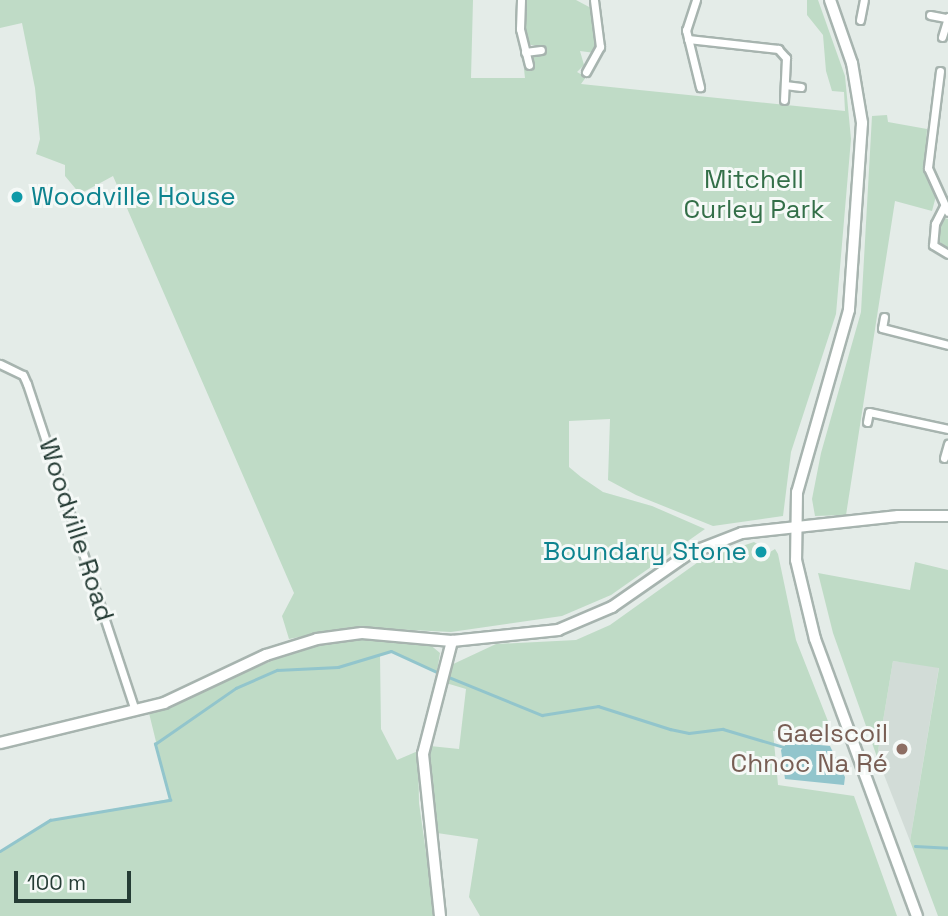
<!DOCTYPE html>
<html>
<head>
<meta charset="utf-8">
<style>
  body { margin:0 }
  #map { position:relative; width:948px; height:916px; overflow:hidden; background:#e4ece8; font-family:"Space Grotesk",sans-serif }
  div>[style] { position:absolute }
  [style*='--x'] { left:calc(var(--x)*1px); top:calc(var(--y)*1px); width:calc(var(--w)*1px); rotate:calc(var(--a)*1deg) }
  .built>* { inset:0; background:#d2dcd7 }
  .green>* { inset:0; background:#bfdbc6 }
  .water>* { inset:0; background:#92c5cc }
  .stream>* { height:2.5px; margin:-1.25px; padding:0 1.25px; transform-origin:1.25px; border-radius:1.25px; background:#92c5cc }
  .roads { filter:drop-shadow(2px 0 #a7b4af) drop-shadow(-2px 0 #a7b4af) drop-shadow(0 2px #a7b4af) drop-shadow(0 -2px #a7b4af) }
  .street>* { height:7px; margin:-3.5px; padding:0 3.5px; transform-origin:3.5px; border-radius:3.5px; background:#fff }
  .secondary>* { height:10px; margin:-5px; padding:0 5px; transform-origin:5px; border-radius:5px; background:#fff }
  .dots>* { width:19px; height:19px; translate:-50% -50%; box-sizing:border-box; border:4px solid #f5f9f7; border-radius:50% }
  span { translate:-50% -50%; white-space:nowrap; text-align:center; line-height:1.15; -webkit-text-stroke:6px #f5f9f7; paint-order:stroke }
  .park-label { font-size:26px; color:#336f48 }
  .culture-label { font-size:26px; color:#0d838f }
  .left { translate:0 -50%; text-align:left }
  .right { translate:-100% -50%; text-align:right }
  .street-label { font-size:26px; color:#253c35 }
  .education-label { font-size:26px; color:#785e54 }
  .scale { position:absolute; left:14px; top:871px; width:117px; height:32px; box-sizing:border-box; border:4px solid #253c35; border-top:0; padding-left:9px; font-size:21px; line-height:24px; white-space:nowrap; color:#253c35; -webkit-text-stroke:5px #f5f9f7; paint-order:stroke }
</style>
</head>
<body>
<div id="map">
  <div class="built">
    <div style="clip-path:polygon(893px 661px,939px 667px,910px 841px,877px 757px)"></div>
  </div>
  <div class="green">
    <div style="clip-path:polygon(0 0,473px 0,471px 78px,525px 78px,524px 69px,534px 66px,533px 55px,542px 53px,541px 47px,527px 44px,524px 34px,526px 0,576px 0,591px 8px,599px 34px,595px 53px,580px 51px,584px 65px,577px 72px,586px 77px,581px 84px,845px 111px,844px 92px,832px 91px,826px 71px,823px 35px,807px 15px,807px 0,818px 0,845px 76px,851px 139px,836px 314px,791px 452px,783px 516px,713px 526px,636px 495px,608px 480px,610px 419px,569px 421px,569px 467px,581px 477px,603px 492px,652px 506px,705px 529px,611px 595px,562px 616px,451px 632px,351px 627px,289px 639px,282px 616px,294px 593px,113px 176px,80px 194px,65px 176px,65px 165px,36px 154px,40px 139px,35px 88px,22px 23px,0 28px)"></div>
    <div style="clip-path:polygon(887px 115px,888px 122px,927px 129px,925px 170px,936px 196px,932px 211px,895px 201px,846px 515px,815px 516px,812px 499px,821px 453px,861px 312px,872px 116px)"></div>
    <div style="clip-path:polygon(944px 218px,948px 219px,948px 251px,936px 237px)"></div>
    <div style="clip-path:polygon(754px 542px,770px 552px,775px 549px,778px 554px,796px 640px,835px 739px,773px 731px,778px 785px,854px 796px,897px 916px,480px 916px,469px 897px,478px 839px,437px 833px,428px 776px,430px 746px,459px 749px,466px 689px,446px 683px,449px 666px,496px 644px,576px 640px,610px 625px,701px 560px)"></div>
    <div style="clip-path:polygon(915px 562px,948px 570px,948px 916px,938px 916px,910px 841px,939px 668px,893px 661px,877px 757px,833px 633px,818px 573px,910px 590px)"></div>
    <div style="clip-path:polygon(363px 637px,428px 643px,440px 653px,437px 672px,391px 651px,380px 655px,381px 729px,397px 760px,418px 751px,419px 803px,435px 916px,0 916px,0 851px,50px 820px,170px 799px,149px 713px,309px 645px)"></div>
  </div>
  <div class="water">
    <div style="clip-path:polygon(788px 742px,830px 746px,845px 777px,844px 785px,785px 779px,781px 750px)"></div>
  </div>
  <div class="stream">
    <div style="--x:446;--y:676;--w:104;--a:22.1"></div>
    <div style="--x:542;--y:715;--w:57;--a:-9.1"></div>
    <div style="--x:598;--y:706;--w:76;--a:17.7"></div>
    <div style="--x:670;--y:729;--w:19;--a:12"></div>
    <div style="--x:689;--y:733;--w:34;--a:-7"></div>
    <div style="--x:723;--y:729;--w:67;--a:16.5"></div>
    <div style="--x:915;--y:846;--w:33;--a:3"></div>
    <div style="--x:0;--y:851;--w:59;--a:-31.8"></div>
    <div style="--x:50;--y:820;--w:122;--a:-9.5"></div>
    <div style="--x:170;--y:800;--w:58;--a:-105"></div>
    <div style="--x:155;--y:744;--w:98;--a:-34.7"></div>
    <div style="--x:236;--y:688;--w:45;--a:-23.7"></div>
    <div style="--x:277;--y:670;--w:61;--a:-2.8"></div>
    <div style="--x:338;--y:667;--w:55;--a:-16.8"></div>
    <div style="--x:391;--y:651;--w:51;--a:24.5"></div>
  </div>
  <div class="roads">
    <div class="street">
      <div style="--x:521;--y:0;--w:29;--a:92"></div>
      <div style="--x:520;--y:29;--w:37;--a:76"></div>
      <div style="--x:696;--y:0;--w:32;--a:108"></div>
      <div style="--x:686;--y:30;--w:59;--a:76.2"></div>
      <div style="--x:930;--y:15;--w:16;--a:11"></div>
      <div style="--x:860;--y:20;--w:20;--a:-79"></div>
      <div style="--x:942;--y:37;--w:21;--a:-73"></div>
      <div style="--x:688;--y:39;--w:91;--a:6.3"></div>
      <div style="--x:778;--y:49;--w:12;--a:48"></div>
      <div style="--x:786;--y:58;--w:42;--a:92.7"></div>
      <div style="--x:525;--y:52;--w:16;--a:-7"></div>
      <div style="--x:940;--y:71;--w:98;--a:97.1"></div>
      <div style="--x:928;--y:168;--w:48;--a:65.6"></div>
      <div style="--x:586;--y:72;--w:29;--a:-61"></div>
      <div style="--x:600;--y:47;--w:47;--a:-97.3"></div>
      <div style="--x:785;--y:85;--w:16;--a:7"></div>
      <div style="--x:944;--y:206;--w:20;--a:117"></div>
      <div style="--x:935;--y:224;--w:21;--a:95"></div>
      <div style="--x:933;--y:245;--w:17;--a:31"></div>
      <div style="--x:884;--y:317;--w:11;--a:100"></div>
      <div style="--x:882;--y:328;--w:68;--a:14.4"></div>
      <div style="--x:0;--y:364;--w:25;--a:26"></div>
      <div style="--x:23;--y:375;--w:10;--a:66"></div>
      <div style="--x:27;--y:384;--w:344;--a:71.7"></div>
      <div style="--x:867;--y:422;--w:10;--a:-79"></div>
      <div style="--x:869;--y:412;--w:81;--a:12.1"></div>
      <div style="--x:944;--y:458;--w:15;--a:-74"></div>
    </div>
    <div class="secondary">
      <div style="--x:830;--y:0;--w:67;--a:70.8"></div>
      <div style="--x:852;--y:63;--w:61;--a:80.5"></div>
      <div style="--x:862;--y:123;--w:187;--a:94"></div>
      <div style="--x:849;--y:310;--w:189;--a:105.9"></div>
      <div style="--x:797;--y:492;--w:68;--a:90.8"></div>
      <div style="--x:796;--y:560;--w:81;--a:76.5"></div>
      <div style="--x:815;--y:639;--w:295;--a:69.8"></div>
      <div style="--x:0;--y:743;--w:169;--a:-13.7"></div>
      <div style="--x:164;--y:703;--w:113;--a:-25.2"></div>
      <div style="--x:266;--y:655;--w:53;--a:-17.4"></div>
      <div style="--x:317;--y:639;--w:45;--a:-7.6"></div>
      <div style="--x:362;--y:633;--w:90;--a:5.1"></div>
      <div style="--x:452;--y:641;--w:107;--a:-5.9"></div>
      <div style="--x:558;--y:630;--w:59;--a:-23.1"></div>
      <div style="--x:612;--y:607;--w:93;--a:-34.9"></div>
      <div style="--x:688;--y:554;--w:58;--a:-21.3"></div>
      <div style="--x:742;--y:533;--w:157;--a:-6.2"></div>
      <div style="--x:898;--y:516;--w:50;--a:0"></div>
      <div style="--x:440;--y:916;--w:163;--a:-96"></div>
      <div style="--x:423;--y:754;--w:117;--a:-75.6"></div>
    </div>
  </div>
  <div class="dots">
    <div style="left:17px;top:197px;background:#0f9aa8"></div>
    <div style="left:761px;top:552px;background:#0f9aa8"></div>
    <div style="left:902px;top:749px;background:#8d6e63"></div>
  </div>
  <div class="park-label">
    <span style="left:754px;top:195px">Mitchell<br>Curley Park</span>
  </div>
  <div class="culture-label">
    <span class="left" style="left:31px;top:197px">Woodville House</span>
    <span class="right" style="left:747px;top:552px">Boundary Stone</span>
  </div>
  <div class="street-label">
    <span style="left:76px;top:530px;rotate:72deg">Woodville Road</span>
  </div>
  <div class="education-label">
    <span class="right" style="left:888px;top:749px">Gaelscoil<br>Chnoc Na Ré</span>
  </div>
  <div class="scale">100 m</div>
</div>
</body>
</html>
